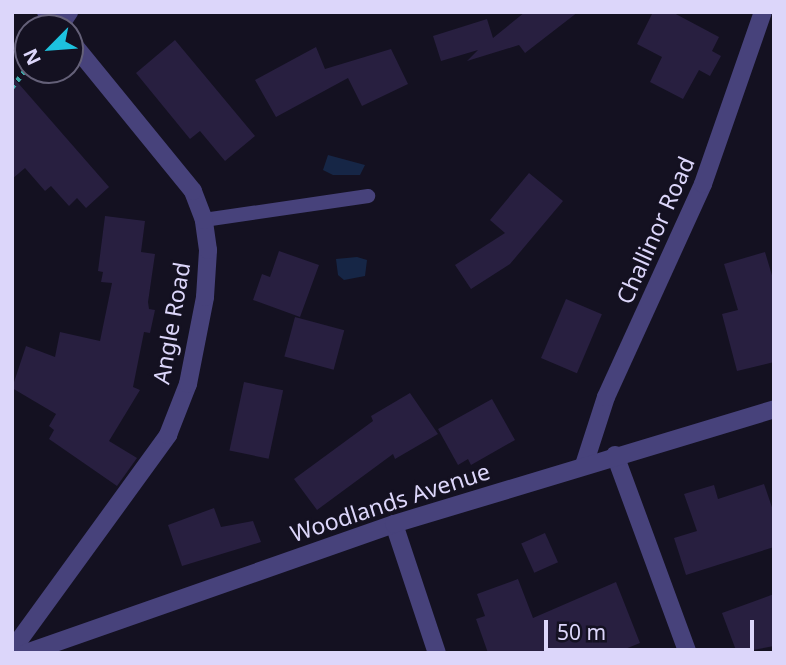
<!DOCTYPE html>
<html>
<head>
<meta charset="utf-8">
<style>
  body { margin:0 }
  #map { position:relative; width:786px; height:665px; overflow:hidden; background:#141121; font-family:"Noto Sans",sans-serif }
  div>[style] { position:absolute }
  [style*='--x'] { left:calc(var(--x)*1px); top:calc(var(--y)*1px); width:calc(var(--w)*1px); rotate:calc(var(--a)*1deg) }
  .water>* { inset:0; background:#162646 }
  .building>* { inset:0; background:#281f40; transform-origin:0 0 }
  .path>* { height:4.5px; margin-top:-2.25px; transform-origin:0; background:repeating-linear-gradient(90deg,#3ea6a6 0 3.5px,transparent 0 8.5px) }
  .lane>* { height:14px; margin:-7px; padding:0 7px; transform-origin:7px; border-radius:7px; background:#47427b }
  .street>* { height:18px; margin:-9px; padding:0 9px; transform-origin:9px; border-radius:9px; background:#47427b }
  span { translate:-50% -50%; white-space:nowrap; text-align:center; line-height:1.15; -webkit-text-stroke:5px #141121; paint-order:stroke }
  .street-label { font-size:23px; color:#dcd6fa }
  .frame { position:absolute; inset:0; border:14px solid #dcd6fa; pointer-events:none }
  .north { position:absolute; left:14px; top:14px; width:70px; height:70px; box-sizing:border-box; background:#141121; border:2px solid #646078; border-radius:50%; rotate:245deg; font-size:19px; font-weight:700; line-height:28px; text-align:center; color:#dcd6fa }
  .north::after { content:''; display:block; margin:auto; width:24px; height:32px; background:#1dc2df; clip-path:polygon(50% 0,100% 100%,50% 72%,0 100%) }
  .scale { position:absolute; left:544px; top:620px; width:210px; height:32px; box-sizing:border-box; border:4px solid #dcd6fa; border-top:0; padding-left:9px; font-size:21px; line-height:24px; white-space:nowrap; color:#dcd6fa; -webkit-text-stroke:5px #141121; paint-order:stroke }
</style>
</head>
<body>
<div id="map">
  <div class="water">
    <div style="clip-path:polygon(328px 155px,365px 165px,360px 175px,333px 175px,323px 170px)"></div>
    <div style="clip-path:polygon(357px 257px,367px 260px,365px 276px,344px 280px,338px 275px,336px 259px)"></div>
  </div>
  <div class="building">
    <div style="clip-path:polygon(525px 12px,578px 12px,525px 53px,519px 45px,467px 61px,478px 50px,441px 61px,433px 36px,487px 19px,493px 38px)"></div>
    <div style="clip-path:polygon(653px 12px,672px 12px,719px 37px,712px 51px,721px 56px,710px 76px,699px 70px,683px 99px,650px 82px,662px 57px,637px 44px)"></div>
    <div style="clip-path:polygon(175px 40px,255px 136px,225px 161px,200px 131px,190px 139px,136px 73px)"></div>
    <div style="clip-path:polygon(316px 47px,325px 69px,391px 49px,408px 84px,362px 106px,348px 78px,276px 117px,255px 80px)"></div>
    <div style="clip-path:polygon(12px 76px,109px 187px,86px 208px,77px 198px,69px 206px,51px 186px,45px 191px,25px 168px,12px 179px)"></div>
    <div style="clip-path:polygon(529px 173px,563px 201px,510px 264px,471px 289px,455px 265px,505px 233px,490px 220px)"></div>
    <div style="clip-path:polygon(105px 216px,145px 221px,141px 252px,155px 254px,148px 302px,149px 309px,155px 310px,150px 333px,144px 332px,133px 387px,140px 390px,109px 441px,137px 458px,117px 486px,49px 439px,54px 430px,49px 426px,56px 414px,12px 388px,26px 346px,55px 357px,60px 332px,100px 341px,112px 283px,101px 282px,103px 272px,98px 271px)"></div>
    <div style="clip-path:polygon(279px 251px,319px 265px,300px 317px,253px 300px,262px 274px,270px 277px)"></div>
    <div style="clip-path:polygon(765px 252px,774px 282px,774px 362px,737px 371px,722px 314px,738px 310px,724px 264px)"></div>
    <div style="left:566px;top:299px;width:39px;height:64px;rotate:23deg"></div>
    <div style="left:295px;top:317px;width:51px;height:41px;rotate:15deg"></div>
    <div style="left:244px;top:382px;width:40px;height:70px;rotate:12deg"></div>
    <div style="clip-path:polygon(410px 393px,438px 434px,395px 459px,393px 454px,317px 510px,294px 479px,373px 421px,371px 416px)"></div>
    <div style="clip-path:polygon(492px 399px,515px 440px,471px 465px,468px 459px,458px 465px,438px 429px)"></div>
    <div style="clip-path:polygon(764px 484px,774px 513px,774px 547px,686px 575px,674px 538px,697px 531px,684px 494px,714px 485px,718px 499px)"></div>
    <div style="clip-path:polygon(214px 508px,221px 527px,253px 521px,261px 542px,182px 566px,168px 525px)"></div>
    <div style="left:545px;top:533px;width:32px;height:26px;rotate:66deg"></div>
    <div style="clip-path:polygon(518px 579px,533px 618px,616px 582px,640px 643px,615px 653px,488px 653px,476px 619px,485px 616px,477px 594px)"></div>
    <div style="clip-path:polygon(774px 594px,774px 646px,737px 653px,722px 613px)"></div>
  </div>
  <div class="path">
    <div style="--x:12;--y:87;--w:26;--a:-53"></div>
  </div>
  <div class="lane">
    <div style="--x:204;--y:220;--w:166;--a:-8.3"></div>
  </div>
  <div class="street">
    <div style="--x:46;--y:12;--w:21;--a:49"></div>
    <div style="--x:59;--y:27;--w:18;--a:-56"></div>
    <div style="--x:615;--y:455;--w:211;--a:69.8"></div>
    <div style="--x:584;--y:465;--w:71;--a:-72.1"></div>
    <div style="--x:606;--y:397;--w:234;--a:-65.5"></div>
    <div style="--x:703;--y:184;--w:182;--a:-70.8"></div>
    <div style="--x:394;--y:524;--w:136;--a:71.6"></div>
    <div style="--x:12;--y:650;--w:266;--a:-54"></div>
    <div style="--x:168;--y:435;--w:55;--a:-68.6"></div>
    <div style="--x:188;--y:384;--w:89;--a:-78.9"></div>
    <div style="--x:205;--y:297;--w:47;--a:-86.3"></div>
    <div style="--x:208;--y:250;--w:30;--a:-98"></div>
    <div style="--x:204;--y:220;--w:31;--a:-111"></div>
    <div style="--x:193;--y:191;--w:195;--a:-129.2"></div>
    <div style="--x:26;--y:653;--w:390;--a:-19.3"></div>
    <div style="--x:394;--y:524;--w:397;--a:-16.8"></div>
  </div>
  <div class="street-label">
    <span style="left:655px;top:230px;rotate:-66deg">Challinor Road</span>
    <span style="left:171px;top:323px;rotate:-80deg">Angle Road</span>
    <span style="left:390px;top:502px;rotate:-18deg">Woodlands Avenue</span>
  </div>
  <div class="frame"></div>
  <div class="north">N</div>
  <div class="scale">50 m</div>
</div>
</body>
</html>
